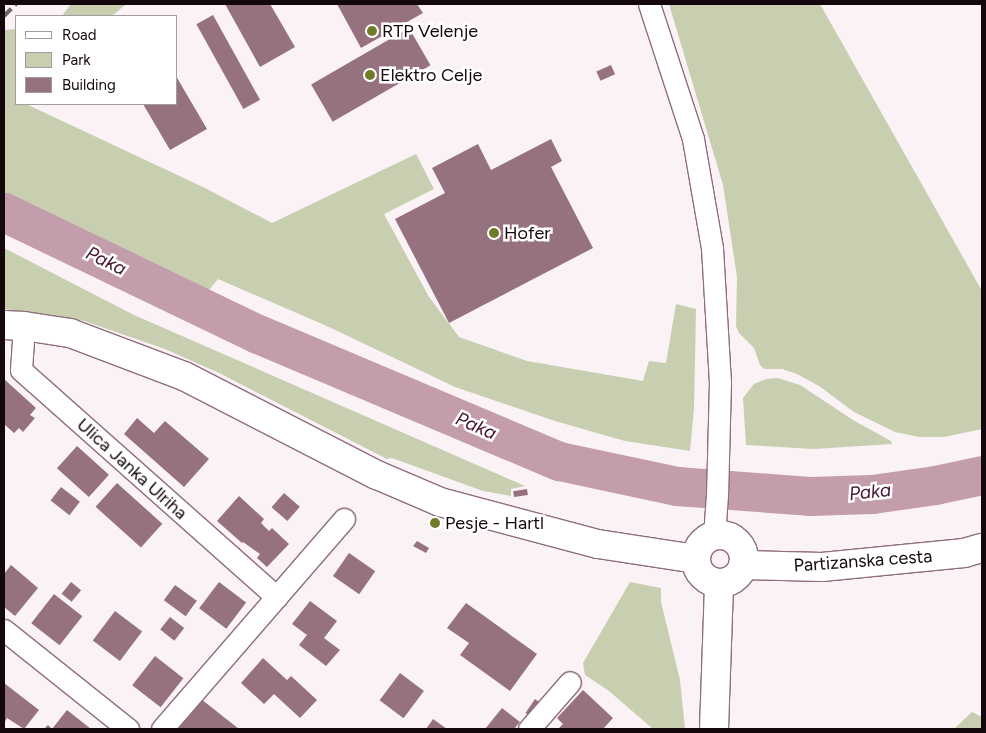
<!DOCTYPE html>
<html>
<head>
<meta charset="utf-8">
<style>
  body { margin:0 }
  #map { position:relative; width:986px; height:733px; overflow:hidden; background:#faf2f5; font-family:Figtree,sans-serif }
  div>[style] { position:absolute }
  [style*='--x'] { left:calc(var(--x)*1px); top:calc(var(--y)*1px); width:calc(var(--w)*1px); rotate:calc(var(--a)*1deg) }
  .green>* { inset:0; background:#c8ceb0 }
  .river>* { height:39px; margin:-19.5px; padding:0 19.5px; transform-origin:19.5px; border-radius:19.5px; background:#c39dac }
  .building>* { inset:0; background:#967280; transform-origin:0 0 }
  .roads { filter:drop-shadow(1px 0 #906d7c) drop-shadow(-1px 0 #906d7c) drop-shadow(0 1px #906d7c) drop-shadow(0 -1px #906d7c) }
  .street>* { height:21px; margin:-10.5px; padding:0 10.5px; transform-origin:10.5px; border-radius:10.5px; background:#fff }
  .secondary>* { height:28px; margin:-14px; padding:0 14px; transform-origin:14px; border-radius:14px; background:#fff }
  .secondary>.ring { margin:-14px; padding:0; box-sizing:content-box; background:none; border:28px solid #fff; border-radius:50% }
  .rail>* { height:4px; margin-top:-2px; transform-origin:0; background:repeating-linear-gradient(90deg,#70666a 0 10px,transparent 0 15px) }
  .dots>* { width:14px; height:14px; translate:-50% -50%; box-sizing:border-box; border:2px solid #fff; border-radius:50% }
  span { translate:-50% -50%; white-space:nowrap; text-align:center; line-height:1.15; -webkit-text-stroke:5px #fff; paint-order:stroke }
  .poi-label { font-size:18px; color:#14080d }
  .left { translate:0 -50%; text-align:left }
  .street-label { font-size:18px; color:#14080d }
  .water-label { font-size:19px; color:#47172f; font-style:italic }
  .frame { position:absolute; inset:0; border:5px solid #14080d; pointer-events:none }
  .legend { position:absolute; left:15px; top:15px; width:162px; height:90px; box-sizing:border-box; background:#fff; border:1px solid #a19c9e; margin:0; padding:6px 9px; list-style:none; font-size:15px; color:#14080d }
  .legend li { display:flex; align-items:center; gap:10px; height:25px }
  .legend b { width:25px; border:1px solid #a19c9e }
</style>
</head>
<body>
<div id="map">
  <div class="green">
    <div style="clip-path:polygon(71px 4px,126px 4px,112px 16px,62px 16px)"></div>
    <div style="clip-path:polygon(669px 4px,820px 4px,982px 291px,982px 429px,944px 437px,919px 437px,895px 432px,854px 412px,819px 386px,797px 374px,782px 369px,764px 369px,760px 365px,754px 348px,739px 333px,736px 326px,737px 277px,723px 185px)"></div>
    <div style="clip-path:polygon(16px 29px,16px 104px,26px 104px,205px 188px,272px 223px,416px 154px,434px 189px,384px 214px,429px 297px,459px 337px,527px 361px,643px 381px,649px 361px,666px 363px,676px 304px,696px 309px,694px 409px,690px 451px,625px 441px,555px 421px,455px 387px,329px 327px,218px 279px,204px 296px,4px 195px,4px 30px)"></div>
    <div style="clip-path:polygon(4px 248px,134px 315px,525px 486px,511px 489px,511px 496px,483px 491px,392px 458px,387px 459px,219px 373px,165px 349px,84px 321px,47px 314px,4px 309px)"></div>
    <div style="clip-path:polygon(778px 378px,800px 385px,853px 420px,891px 441px,892px 444px,814px 449px,746px 445px,743px 398px,754px 384px,766px 379px)"></div>
    <div style="clip-path:polygon(630px 582px,661px 588px,661px 602px,680px 680px,685px 729px,653px 729px,609px 691px,585px 675px,583px 663px)"></div>
    <div style="clip-path:polygon(972px 712px,982px 717px,982px 729px,954px 729px)"></div>
  </div>
  <div class="river">
    <div style="--x:4;--y:212;--w:282;--a:25.7"></div>
    <div style="--x:258;--y:334;--w:327;--a:22.9"></div>
    <div style="--x:559;--y:461;--w:121;--a:12"></div>
    <div style="--x:677;--y:486;--w:132;--a:4.3"></div>
    <div style="--x:809;--y:496;--w:63;--a:-1.8"></div>
    <div style="--x:872;--y:494;--w:64;--a:-8.1"></div>
    <div style="--x:935;--y:485;--w:48;--a:-12"></div>
  </div>
  <div class="building">
    <div style="clip-path:polygon(225px 4px,270px 4px,295px 47px,260px 67px)"></div>
    <div style="clip-path:polygon(337px 4px,417px 4px,423px 13px,361px 48px)"></div>
    <div style="left:213px;top:15px;width:97px;height:19px;rotate:61deg"></div>
    <div style="left:409px;top:28px;width:43px;height:113px;rotate:60deg"></div>
    <div style="left:611px;top:65px;width:10px;height:16px;rotate:66deg"></div>
    <div style="clip-path:polygon(176px 76px,207px 129px,170px 150px,143px 104px,176px 104px)"></div>
    <div style="clip-path:polygon(551px 139px,562px 161px,551px 167px,593px 248px,449px 323px,395px 219px,445px 193px,432px 168px,478px 144px,491px 170px)"></div>
    <div style="clip-path:polygon(4px 379px,36px 408px,30px 415px,35px 418px,23px 432px,19px 428px,14px 433px,4px 424px)"></div>
    <div style="clip-path:polygon(137px 418px,154px 433px,165px 421px,209px 459px,184px 487px,124px 434px)"></div>
    <div style="left:77px;top:446px;width:43px;height:30px;rotate:42deg"></div>
    <div style="left:117px;top:483px;width:61px;height:32px;rotate:42deg"></div>
    <div style="left:61px;top:487px;width:24px;height:17px;rotate:38deg"></div>
    <div style="left:527px;top:489px;width:6px;height:14px;rotate:81deg"></div>
    <div style="left:284px;top:493px;width:21px;height:19px;rotate:41deg"></div>
    <div style="clip-path:polygon(239px 496px,264px 519px,261px 523px,269px 531px,272px 528px,289px 544px,267px 567px,257px 558px,260px 554px,243px 542px,242px 543px,217px 521px)"></div>
    <div style="clip-path:polygon(417px 541px,429px 548px,426px 553px,413px 546px)"></div>
    <div style="left:349px;top:553px;width:32px;height:28px;rotate:35deg"></div>
    <div style="clip-path:polygon(11px 565px,38px 588px,15px 616px,4px 607px,4px 574px)"></div>
    <div style="left:71px;top:582px;width:13px;height:15px;rotate:39deg"></div>
    <div style="left:219px;top:582px;width:34px;height:33px;rotate:37deg"></div>
    <div style="left:175px;top:585px;width:27px;height:19px;rotate:36deg"></div>
    <div style="left:54px;top:594px;width:36px;height:37px;rotate:38deg"></div>
    <div style="clip-path:polygon(310px 601px,337px 621px,324px 638px,340px 650px,326px 666px,299px 645px,307px 635px,292px 624px)"></div>
    <div style="clip-path:polygon(466px 603px,537px 654px,510px 691px,460px 655px,469px 643px,447px 628px)"></div>
    <div style="left:115px;top:611px;width:34px;height:37px;rotate:37deg"></div>
    <div style="left:170px;top:617px;width:18px;height:16px;rotate:38deg"></div>
    <div style="left:155px;top:656px;width:36px;height:37px;rotate:38deg"></div>
    <div style="clip-path:polygon(263px 658px,287px 680px,291px 676px,317px 700px,300px 718px,274px 694px,264px 704px,241px 683px)"></div>
    <div style="left:400px;top:673px;width:30px;height:34px;rotate:37deg"></div>
    <div style="clip-path:polygon(4px 683px,39px 710px,24px 729px,7px 718px,4px 723px)"></div>
    <div style="clip-path:polygon(583px 690px,613px 718px,603px 729px,558px 729px,563px 724px,557px 718px)"></div>
    <div style="clip-path:polygon(201px 699px,239px 729px,182px 729px,179px 727px)"></div>
    <div style="left:535px;top:699px;width:7px;height:17px;rotate:34deg"></div>
    <div style="clip-path:polygon(502px 708px,520px 722px,514px 729px,485px 729px)"></div>
    <div style="clip-path:polygon(67px 710px,91px 729px,44px 729px,48px 725px,52px 729px)"></div>
    <div style="clip-path:polygon(433px 719px,447px 729px,426px 729px)"></div>
  </div>
  <div class="roads">
    <div class="street">
      <div style="--x:649;--y:4;--w:142;--a:71.9"></div>
      <div style="--x:693;--y:139;--w:111;--a:80.1"></div>
      <div style="--x:712;--y:248;--w:134;--a:86.6"></div>
      <div style="--x:720;--y:382;--w:113;--a:91.5"></div>
      <div style="--x:717;--y:495;--w:41;--a:94.2"></div>
      <div style="--x:24;--y:326;--w:44;--a:93.9"></div>
      <div style="--x:21;--y:370;--w:342;--a:41.6"></div>
      <div style="--x:4;--y:630;--w:159;--a:38.6"></div>
      <div style="--x:162;--y:729;--w:278;--a:-49.1"></div>
      <div style="--x:529;--y:729;--w:62;--a:-48.9"></div>
    </div>
    <div class="secondary">
      <div style="--x:4;--y:325;--w:20;--a:3"></div>
      <div style="--x:24;--y:326;--w:47;--a:8.7"></div>
      <div style="--x:70;--y:333;--w:122;--a:20.7"></div>
      <div style="--x:184;--y:376;--w:217;--a:27.2"></div>
      <div style="--x:377;--y:475;--w:69;--a:23.2"></div>
      <div style="--x:440;--y:502;--w:163;--a:14.9"></div>
      <div style="--x:598;--y:544;--w:99;--a:8.7"></div>
      <div class="ring" style="left:696px;top:535px;width:20px;height:20px"></div>
      <div style="--x:743;--y:565;--w:79;--a:1.5"></div>
      <div style="--x:822;--y:567;--w:143;--a:-5.6"></div>
      <div style="--x:964;--y:553;--w:19;--a:-16"></div>
      <div style="--x:714;--y:729;--w:146;--a:-88"></div>
    </div>
  </div>
  <div class="rail">
    <div style="--x:4;--y:16;--w:17;--a:-45"></div>
  </div>
  <div class="dots">
    <div style="left:372px;top:31px;background:#6f7b27"></div>
    <div style="left:370px;top:75px;background:#6f7b27"></div>
    <div style="left:494px;top:233px;background:#6f7b27"></div>
    <div style="left:435px;top:523px;background:#6f7b27"></div>
  </div>
  <div class="poi-label">
    <span class="left" style="left:382px;top:31px">RTP Velenje</span>
    <span class="left" style="left:380px;top:75px">Elektro Celje</span>
    <span class="left" style="left:504px;top:233px">Hofer</span>
    <span class="left" style="left:445px;top:523px">Pesje - Hartl</span>
  </div>
  <div class="street-label">
    <span style="left:132px;top:469px;rotate:42deg">Ulica Janka Ulriha</span>
    <span style="left:863px;top:561px;rotate:-4deg">Partizanska cesta</span>
  </div>
  <div class="water-label">
    <span style="left:106px;top:261px;rotate:26deg">Paka</span>
    <span style="left:476px;top:426px;rotate:23deg">Paka</span>
    <span style="left:870px;top:492px;rotate:-6deg">Paka</span>
  </div>
  <div class="frame"></div>
  <ul class="legend">
  <li><b style="height:6px;background:#fff"></b>Road</li>
  <li><b style="height:14px;background:#c8ceb0"></b>Park</li>
  <li><b style="height:14px;background:#967280"></b>Building</li>
  </ul>
</div>
</body>
</html>
